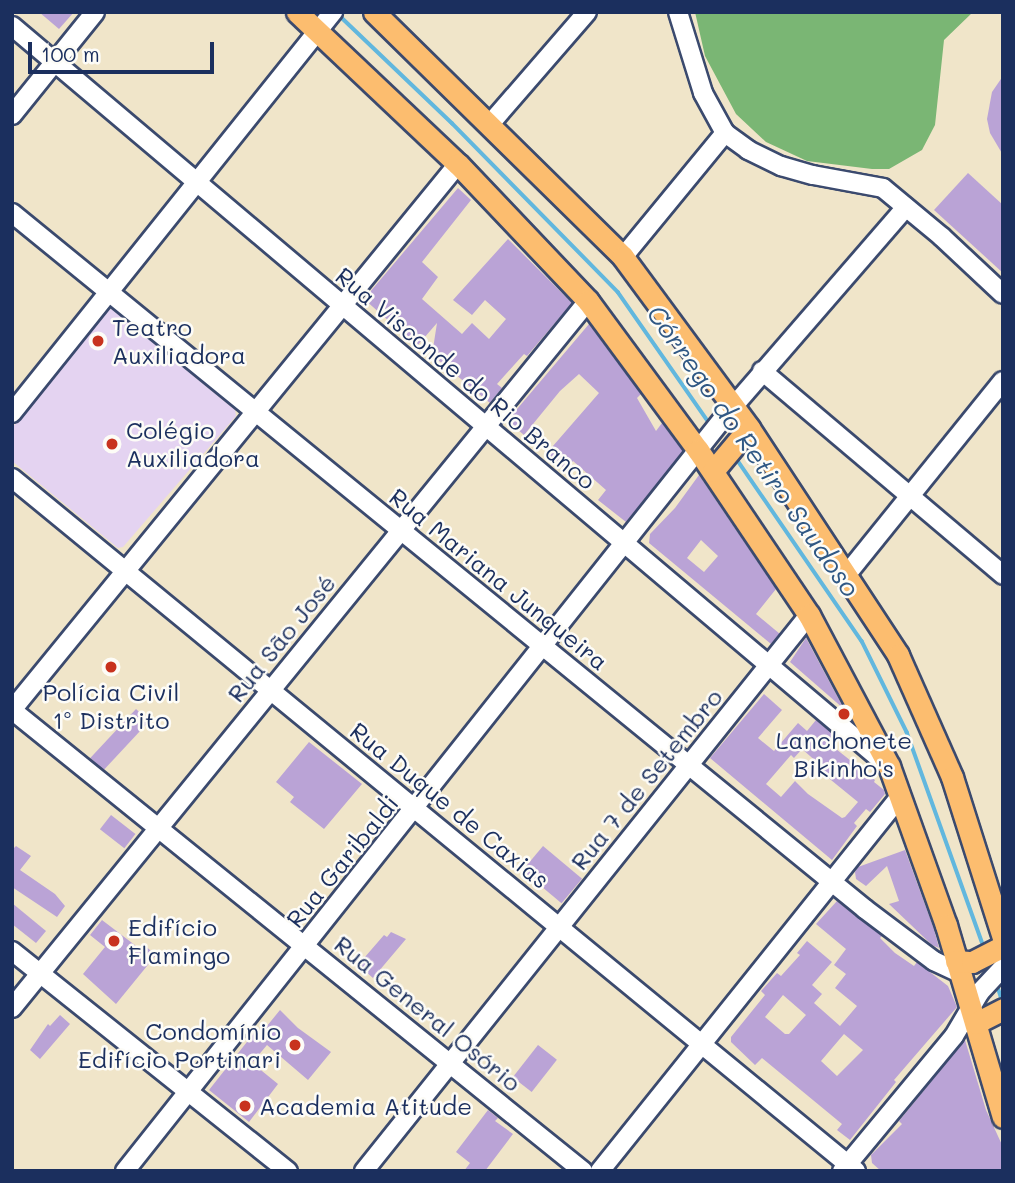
<!DOCTYPE html>
<html>
<head>
<meta charset="utf-8">
<style>
  body { margin:0 }
  #map { position:relative; width:1015px; height:1183px; overflow:hidden; background:#f0e5c9; font-family:Mali,sans-serif }
  div>[style] { position:absolute }
  [style*='--x'] { left:calc(var(--x)*1px); top:calc(var(--y)*1px); width:calc(var(--w)*1px); rotate:calc(var(--a)*1deg) }
  .built>* { inset:0; background:#e4d3f1 }
  .forest>* { inset:0; background:#7ab674 }
  .stream>* { height:3.5px; margin:-1.75px; padding:0 1.75px; transform-origin:1.75px; border-radius:1.75px; background:#61b7de }
  .building>* { inset:0; background:#baa3d6; transform-origin:0 0 }
  .roads { filter:drop-shadow(2px 0 #3b4a6e) drop-shadow(-2px 0 #3b4a6e) drop-shadow(0 2px #3b4a6e) drop-shadow(0 -2px #3b4a6e) }
  .minor>* { height:18px; margin:-9px; padding:0 9px; transform-origin:9px; border-radius:9px; background:#fff }
  .major>* { height:21px; margin:-10.5px; padding:0 10.5px; transform-origin:10.5px; border-radius:10.5px; background:#fcbd6f }
  .dots>* { width:19px; height:19px; translate:-50% -50%; box-sizing:border-box; border:4px solid #fdfcf7; border-radius:50% }
  span { translate:-50% -50%; white-space:nowrap; text-align:center; line-height:1.15; -webkit-text-stroke:5px #fdfcf7; paint-order:stroke }
  .poi-label { font-size:24px; color:#1b2f5e }
  .left { translate:0 -50%; text-align:left }
  .right { translate:-100% -50%; text-align:right }
  .street-label { font-size:24px; color:#1b2f5e }
  .water-label { font-size:26px; color:#305884; font-style:italic }
  .frame { position:absolute; inset:0; border:14px solid #1b2f5e; pointer-events:none }
  .scale { position:absolute; left:28px; top:42px; width:186px; height:32px; box-sizing:border-box; border:4px solid #1b2f5e; border-top:0; padding-left:9px; font-size:21px; line-height:24px; white-space:nowrap; color:#1b2f5e; -webkit-text-stroke:5px #fdfcf7; paint-order:stroke }
</style>
</head>
<body>
<div id="map">
  <div class="built">
    <div style="clip-path:polygon(112px 309px,235px 410px,236px 416px,123px 547px,118px 548px,12px 461px,12px 428px,108px 310px)"></div>
  </div>
  <div class="forest">
    <div style="clip-path:polygon(695px 12px,973px 12px,944px 40px,935px 125px,922px 150px,889px 169px,872px 169px,807px 161px,766px 142px,736px 114px,705px 56px)"></div>
  </div>
  <div class="stream">
    <div style="--x:338;--y:14;--w:158;--a:43.7"></div>
    <div style="--x:452;--y:123;--w:237;--a:45.5"></div>
    <div style="--x:618;--y:292;--w:161;--a:55.1"></div>
    <div style="--x:734;--y:455;--w:226;--a:55.5"></div>
    <div style="--x:862;--y:641;--w:102;--a:63.7"></div>
    <div style="--x:907;--y:732;--w:228;--a:70.3"></div>
    <div style="--x:997;--y:984;--w:19;--a:72"></div>
  </div>
  <div class="building">
    <div style="clip-path:polygon(39px 12px,74px 12px,59px 29px)"></div>
    <div style="clip-path:polygon(1003px 76px,1003px 155px,990px 133px,987px 119px,992px 92px)"></div>
    <div style="clip-path:polygon(968px 173px,1003px 205px,1003px 273px,934px 210px)"></div>
    <div style="clip-path:polygon(458px 188px,471px 200px,422px 262px,438px 277px,422px 299px,462px 334px,472px 323px,489px 339px,506px 319px,485px 300px,472px 315px,453px 300px,508px 239px,572px 303px,527px 356px,524px 354px,497px 384px,502px 388px,490px 403px,432px 355px,437px 323px,417px 346px,364px 299px)"></div>
    <div style="clip-path:polygon(589px 324px,641px 394px,637px 398px,656px 431px,662px 423px,683px 451px,626px 522px,598px 500px,606px 490px,573px 461px,565px 469px,546px 454px,599px 393px,579px 374px,560px 391px,524px 435px,507px 421px)"></div>
    <div style="clip-path:polygon(evenodd,699px 475px,776px 589px,756px 614px,780px 634px,771px 644px,649px 543px,650px 534px,675px 508px,699px 475px,701px 540px,718px 556px,704px 572px,687px 558px,701px 540px)"></div>
    <div style="clip-path:polygon(806px 638px,844px 709px,790px 662px)"></div>
    <div style="clip-path:polygon(evenodd,764px 694px,782px 710px,758px 738px,774px 751px,798px 723px,807px 731px,816px 720px,837px 737px,831px 745px,875px 780px,874px 782px,884px 790px,885px 794px,870px 812px,866px 809px,854px 823px,857px 826px,832px 860px,710px 758px,764px 694px,802px 749px,818px 763px,815px 767px,858px 802px,845px 817px,842px 818px,808px 794px,795px 781px,781px 797px,766px 784px,791px 755px,794px 758px,802px 749px)"></div>
    <div style="left:136px;top:709px;width:18px;height:67px;rotate:43deg"></div>
    <div style="clip-path:polygon(309px 742px,362px 784px,324px 829px,290px 802px,294px 797px,276px 782px)"></div>
    <div style="left:111px;top:815px;width:31px;height:18px;rotate:38deg"></div>
    <div style="clip-path:polygon(16px 846px,31px 856px,20px 870px,55px 894px,65px 906px,57px 917px,12px 887px,12px 850px)"></div>
    <div style="left:543px;top:846px;width:51px;height:32px;rotate:40deg"></div>
    <div style="clip-path:polygon(905px 850px,934px 929px,939px 948px,932px 945px,889px 904px,899px 901px,887px 866px,866px 886px,856px 879px,855px 872px,858px 867px)"></div>
    <div style="clip-path:polygon(evenodd,837px 901px,882px 936px,880px 938px,895px 953px,914px 966px,917px 962px,948px 986px,957px 1007px,894px 1080px,896px 1082px,850px 1140px,837px 1130px,842px 1124px,762px 1058px,755px 1065px,731px 1042px,731px 1037px,765px 995px,761px 991px,777px 973px,781px 976px,800px 955px,797px 953px,807px 941px,832px 962px,812px 985px,822px 994px,814px 1003px,840px 1026px,857px 1006px,835px 988px,846px 974px,834px 965px,846px 949px,816px 924px,837px 901px,783px 995px,806px 1015px,789px 1034px,785px 1034px,765px 1017px,783px 995px,837px 901px,844px 1034px,863px 1050px,837px 1076px,821px 1061px,844px 1034px)"></div>
    <div style="clip-path:polygon(12px 903px,46px 931px,36px 943px,12px 924px)"></div>
    <div style="clip-path:polygon(102px 920px,140px 949px,144px 945px,156px 955px,116px 1004px,83px 974px,105px 947px,90px 935px)"></div>
    <div style="clip-path:polygon(391px 932px,406px 939px,373px 978px,358px 965px,384px 935px,387px 937px)"></div>
    <div style="clip-path:polygon(280px 1010px,298px 1028px,331px 1052px,308px 1080px,267px 1045px,252px 1063px,278px 1084px,249px 1122px,209px 1090px,254px 1033px,258px 1037px)"></div>
    <div style="clip-path:polygon(60px 1015px,70px 1024px,40px 1059px,30px 1050px,48px 1024px,50px 1026px)"></div>
    <div style="clip-path:polygon(965px 1040px,986px 1110px,1003px 1147px,1003px 1171px,881px 1171px,872px 1163px,871px 1155px,902px 1124px,899px 1121px)"></div>
    <div style="left:538px;top:1045px;width:24px;height:41px;rotate:38deg"></div>
    <div style="clip-path:polygon(488px 1110px,498px 1118px,495px 1121px,513px 1134px,485px 1171px,464px 1171px,470px 1163px,456px 1152px)"></div>
  </div>
  <div class="roads">
    <div class="minor">
      <div style="--x:678;--y:12;--w:85;--a:72.8"></div>
      <div style="--x:703;--y:93;--w:46;--a:61.2"></div>
      <div style="--x:725;--y:133;--w:29;--a:36"></div>
      <div style="--x:748;--y:150;--w:37;--a:26"></div>
      <div style="--x:781;--y:166;--w:33;--a:16"></div>
      <div style="--x:813;--y:175;--w:71;--a:10.5"></div>
      <div style="--x:883;--y:188;--w:77;--a:39.7"></div>
      <div style="--x:942;--y:237;--w:83;--a:43.1"></div>
      <div style="--x:12;--y:26;--w:1144;--a:40.18"></div>
      <div style="--x:12;--y:115;--w:132;--a:-51.1"></div>
      <div style="--x:490;--y:124;--w:148;--a:-49.1"></div>
      <div style="--x:12;--y:213;--w:1101;--a:39.21"></div>
      <div style="--x:865;--y:909;--w:86;--a:37"></div>
      <div style="--x:934;--y:961;--w:29;--a:25"></div>
      <div style="--x:623;--y:257;--w:161;--a:-50.6"></div>
      <div style="--x:762;--y:371;--w:316;--a:40.2"></div>
      <div style="--x:12;--y:413;--w:514;--a:-51.32"></div>
      <div style="--x:12;--y:478;--w:1092;--a:39.39"></div>
      <div style="--x:847;--y:574;--w:248;--a:-51.1"></div>
      <div style="--x:12;--y:710;--w:734;--a:38.92"></div>
      <div style="--x:12;--y:710;--w:705;--a:-50.76"></div>
      <div style="--x:12;--y:951;--w:353;--a:38.6"></div>
      <div style="--x:12;--y:1008;--w:912;--a:-50.83"></div>
      <div style="--x:125;--y:1171;--w:964;--a:-51.53"></div>
      <div style="--x:725;--y:416;--w:276;--a:-49.1"></div>
      <div style="--x:364;--y:1171;--w:712;--a:-51.33"></div>
      <div style="--x:600;--y:1171;--w:479;--a:-51.3"></div>
      <div style="--x:842;--y:1171;--w:175;--a:-50.3"></div>
      <div style="--x:954;--y:1036;--w:51;--a:-59.4"></div>
      <div style="--x:980;--y:992;--w:34;--a:-47"></div>
    </div>
    <div class="major">
      <div style="--x:297;--y:12;--w:221;--a:43.4"></div>
      <div style="--x:458;--y:164;--w:189;--a:46.5"></div>
      <div style="--x:588;--y:301;--w:185;--a:53.6"></div>
      <div style="--x:698;--y:450;--w:199;--a:56.1"></div>
      <div style="--x:809;--y:615;--w:171;--a:62.1"></div>
      <div style="--x:889;--y:766;--w:169;--a:70.3"></div>
      <div style="--x:946;--y:925;--w:200;--a:73.5"></div>
      <div style="--x:374;--y:12;--w:349;--a:44.5"></div>
      <div style="--x:623;--y:257;--w:212;--a:53.6"></div>
      <div style="--x:749;--y:428;--w:272;--a:56.7"></div>
      <div style="--x:898;--y:655;--w:133;--a:66.1"></div>
      <div style="--x:952;--y:777;--w:169;--a:72.4"></div>
      <div style="--x:713;--y:471;--w:56;--a:-50.1"></div>
      <div style="--x:956;--y:961;--w:16;--a:4"></div>
      <div style="--x:972;--y:962;--w:35;--a:-27"></div>
      <div style="--x:976;--y:1023;--w:30;--a:-27"></div>
    </div>
  </div>
  <div class="dots">
    <div style="left:98px;top:341px;background:#c8321e"></div>
    <div style="left:112px;top:444px;background:#c8321e"></div>
    <div style="left:111px;top:667px;background:#c8321e"></div>
    <div style="left:844px;top:714px;background:#c8321e"></div>
    <div style="left:114px;top:941px;background:#c8321e"></div>
    <div style="left:295px;top:1045px;background:#c8321e"></div>
    <div style="left:245px;top:1106px;background:#c8321e"></div>
  </div>
  <div class="poi-label">
    <span class="left" style="left:112px;top:341px">Teatro<br>Auxiliadora</span>
    <span class="left" style="left:126px;top:444px">Colégio<br>Auxiliadora</span>
    <span style="left:111px;top:706px">Polícia Civil<br>1º Distrito</span>
    <span style="left:844px;top:754px">Lanchonete<br>Bikinho's</span>
    <span class="left" style="left:128px;top:941px">Edifício<br>Flamingo</span>
    <span class="right" style="left:281px;top:1045px">Condomínio<br>Edifício Portinari</span>
    <span class="left" style="left:259px;top:1106px">Academia Atitude</span>
  </div>
  <div class="street-label">
    <span style="left:466px;top:378px;rotate:40deg">Rua Visconde do Rio Branco</span>
    <span style="left:499px;top:579px;rotate:39deg">Rua Mariana Junqueira</span>
    <span style="left:281px;top:638px;rotate:-51deg">Rua São José</span>
    <span style="left:646px;top:779px;rotate:-51deg">Rua 7 de Setembro</span>
    <span style="left:450px;top:805px;rotate:39deg">Rua Duque de Caxias</span>
    <span style="left:342px;top:861px;rotate:-51deg">Rua Garibaldi</span>
    <span style="left:428px;top:1013px;rotate:39deg">Rua General Osório</span>
  </div>
  <div class="water-label">
    <span style="left:753px;top:451px;rotate:55deg">Córrego do Retiro Saudoso</span>
  </div>
  <div class="frame"></div>
  <div class="scale">100 m</div>
</div>
</body>
</html>
